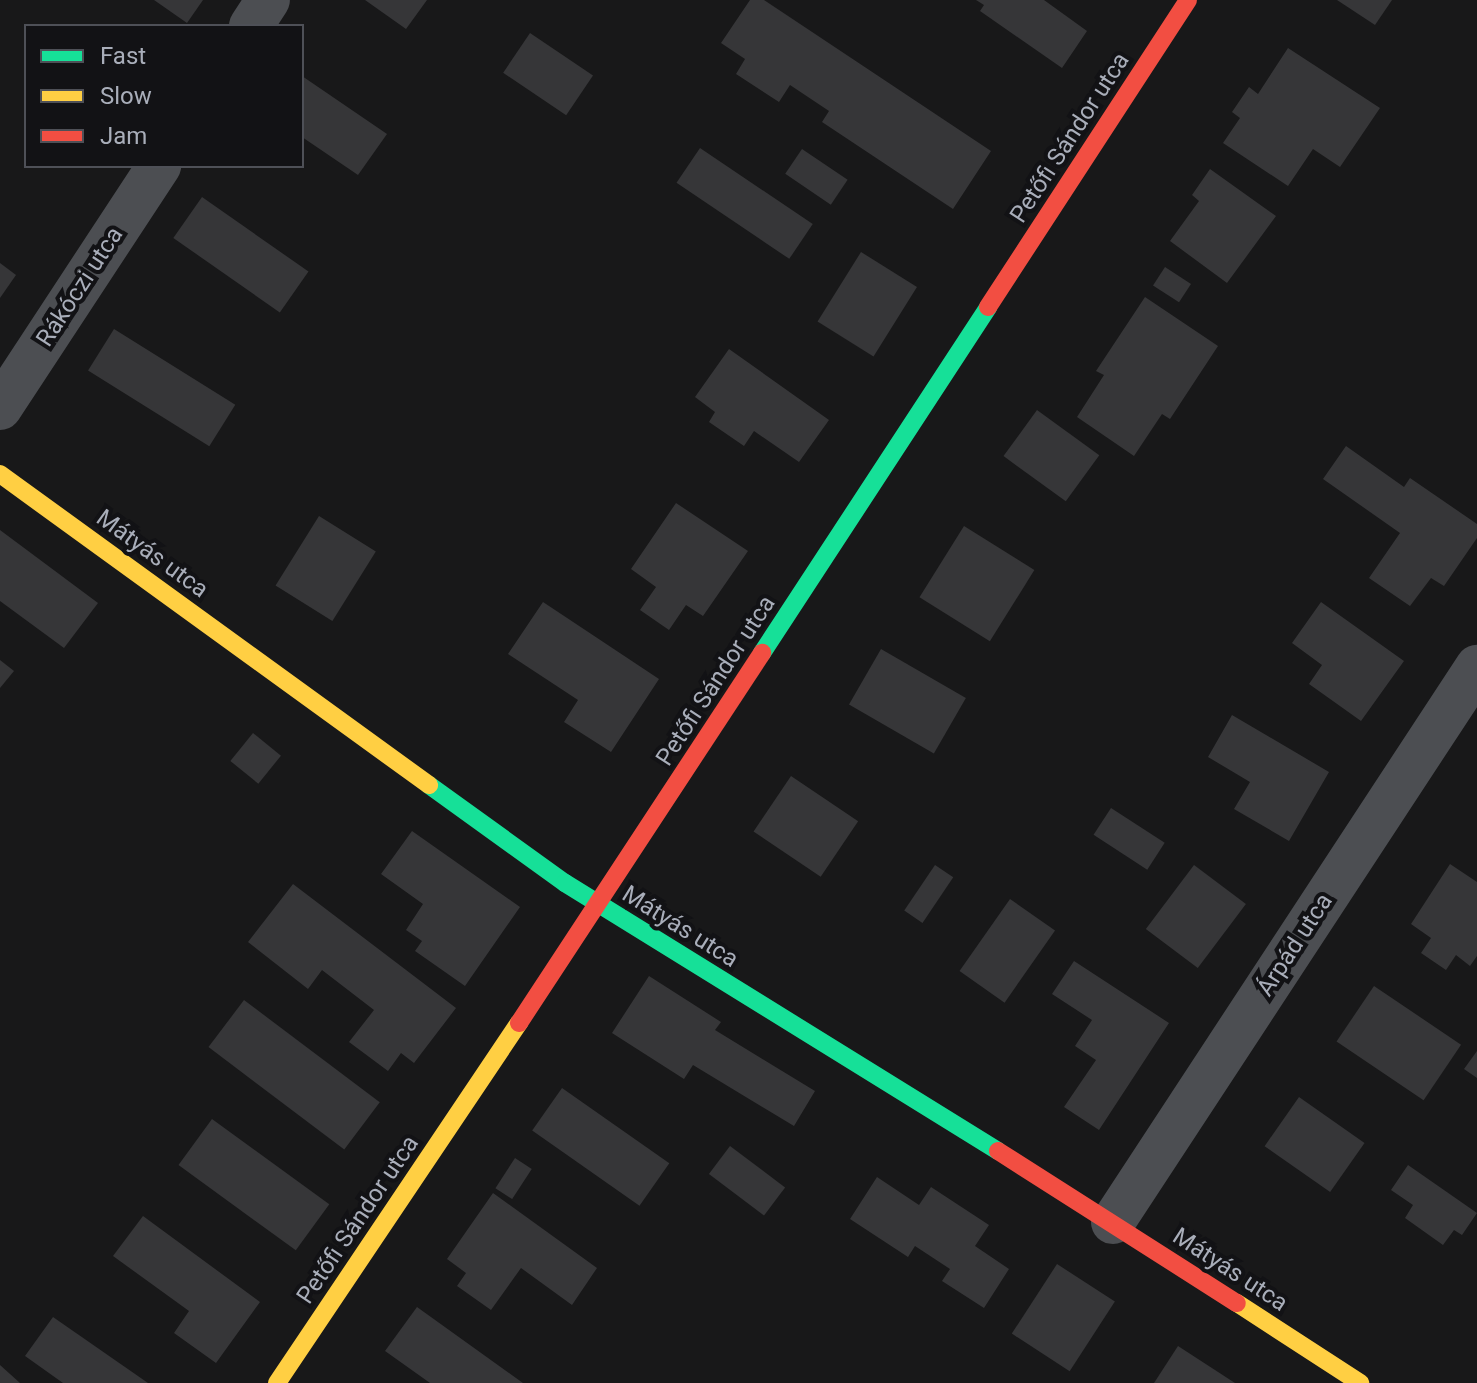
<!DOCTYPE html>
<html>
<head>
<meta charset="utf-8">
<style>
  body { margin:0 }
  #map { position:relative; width:1477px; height:1383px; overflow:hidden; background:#181819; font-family:Roboto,sans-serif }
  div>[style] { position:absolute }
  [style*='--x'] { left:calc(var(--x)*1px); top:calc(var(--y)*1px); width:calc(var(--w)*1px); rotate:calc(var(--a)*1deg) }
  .building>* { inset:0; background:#363638; transform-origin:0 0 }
  .street>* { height:44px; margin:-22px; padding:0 22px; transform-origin:22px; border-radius:22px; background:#4c4e52 }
  .fast>* { height:18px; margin:-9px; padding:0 9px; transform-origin:9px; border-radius:9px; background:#16e098 }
  .slow>* { height:18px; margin:-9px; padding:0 9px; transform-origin:9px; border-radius:9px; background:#ffcf43 }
  .jam>* { height:18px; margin:-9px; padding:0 9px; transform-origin:9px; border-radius:9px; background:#f24e42 }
  span { translate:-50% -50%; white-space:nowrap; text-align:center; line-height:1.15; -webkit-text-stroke:8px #121215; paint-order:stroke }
  .street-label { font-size:24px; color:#a9aeba }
  .legend { position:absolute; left:24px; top:24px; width:280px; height:144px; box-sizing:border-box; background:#121215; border:2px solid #4e5057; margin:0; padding:10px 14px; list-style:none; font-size:24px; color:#a9aeba }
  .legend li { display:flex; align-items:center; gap:16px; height:40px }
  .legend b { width:40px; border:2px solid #4e5057 }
</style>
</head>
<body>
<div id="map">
  <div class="building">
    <div style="clip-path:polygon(154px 0,203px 0,187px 23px)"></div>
    <div style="clip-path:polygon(365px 0,427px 0,406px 29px)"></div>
    <div style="clip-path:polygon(750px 0,764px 0,991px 151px,953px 209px,822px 122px,829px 111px,790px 85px,779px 102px,736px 74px,745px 59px,721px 43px)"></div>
    <div style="clip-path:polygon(976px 0,1044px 0,1087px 31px,1062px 68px,980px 11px,984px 5px)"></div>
    <div style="clip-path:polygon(1337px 0,1392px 0,1375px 25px)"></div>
    <div style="left:530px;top:33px;width:76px;height:48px;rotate:34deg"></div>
    <div style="clip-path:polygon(1288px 48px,1380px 108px,1340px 167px,1313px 149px,1288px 186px,1223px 143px,1240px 118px,1232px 112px,1249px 87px,1258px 94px)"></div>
    <div style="clip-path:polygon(302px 76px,387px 134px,358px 175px,302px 137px)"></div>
    <div style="left:700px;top:148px;width:136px;height:42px;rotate:34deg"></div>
    <div style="left:802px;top:149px;width:55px;height:30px;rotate:34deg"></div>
    <div style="clip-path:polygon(1210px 169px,1276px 216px,1227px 283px,1170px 241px,1199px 201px,1192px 195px)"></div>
    <div style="left:202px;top:197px;width:130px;height:50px;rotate:35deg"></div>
    <div style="left:861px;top:252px;width:66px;height:82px;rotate:32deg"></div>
    <div style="clip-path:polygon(0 263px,16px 275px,0 298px)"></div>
    <div style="left:1165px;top:267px;width:31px;height:22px;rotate:33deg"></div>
    <div style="clip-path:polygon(1145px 297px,1218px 346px,1170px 419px,1162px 414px,1134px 456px,1077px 417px,1104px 375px,1096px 371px)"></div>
    <div style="left:114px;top:329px;width:143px;height:49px;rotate:32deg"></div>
    <div style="clip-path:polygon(729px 349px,829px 420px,799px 462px,754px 431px,744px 446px,709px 422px,715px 412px,695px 397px)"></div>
    <div style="left:1037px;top:410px;width:77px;height:57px;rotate:36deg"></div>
    <div style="clip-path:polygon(1346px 446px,1404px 487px,1410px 478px,1477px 524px,1477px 538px,1444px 586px,1431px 578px,1410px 606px,1369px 578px,1400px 533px,1323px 479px)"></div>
    <div style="clip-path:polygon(676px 503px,748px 551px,703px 616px,686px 605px,669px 630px,640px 610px,656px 587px,631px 569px)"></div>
    <div style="left:319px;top:516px;width:67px;height:82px;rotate:32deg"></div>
    <div style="left:964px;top:526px;width:83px;height:84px;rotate:32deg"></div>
    <div style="clip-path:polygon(0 530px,98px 603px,64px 648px,0 601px)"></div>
    <div style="clip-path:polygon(543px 602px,659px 679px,611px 752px,564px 722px,578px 700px,508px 654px)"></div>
    <div style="clip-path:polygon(1321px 602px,1404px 661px,1361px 721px,1309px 684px,1322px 665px,1292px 643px)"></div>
    <div style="left:881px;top:649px;width:98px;height:64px;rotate:30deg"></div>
    <div style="clip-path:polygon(0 660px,14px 671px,0 688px)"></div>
    <div style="clip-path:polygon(1232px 715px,1329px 772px,1289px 841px,1234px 809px,1250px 782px,1208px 757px)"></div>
    <div style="left:253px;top:733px;width:36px;height:36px;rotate:39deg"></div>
    <div style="left:791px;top:776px;width:81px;height:67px;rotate:34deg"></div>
    <div style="left:1111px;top:808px;width:64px;height:32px;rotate:33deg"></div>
    <div style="clip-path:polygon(412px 831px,520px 907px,465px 986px,415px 951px,422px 941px,406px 930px,423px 904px,381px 874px)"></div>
    <div style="clip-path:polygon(1450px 864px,1477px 882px,1477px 956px,1470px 966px,1456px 955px,1446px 970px,1421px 953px,1431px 938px,1411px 924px)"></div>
    <div style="left:935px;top:865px;width:22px;height:55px;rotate:34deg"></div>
    <div style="left:1194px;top:865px;width:65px;height:80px;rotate:37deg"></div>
    <div style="clip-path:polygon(293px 884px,456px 1008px,414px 1063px,401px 1053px,388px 1071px,349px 1042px,374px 1010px,322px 970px,308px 989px,248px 942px)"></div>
    <div style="left:1010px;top:899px;width:55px;height:88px;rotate:35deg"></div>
    <div style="clip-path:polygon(1074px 961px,1169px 1023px,1099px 1130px,1064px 1107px,1096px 1060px,1075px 1046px,1092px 1020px,1052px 994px)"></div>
    <div style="clip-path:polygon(649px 976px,721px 1022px,715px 1030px,815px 1091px,794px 1126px,693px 1065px,684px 1079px,612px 1033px)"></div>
    <div style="left:1374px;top:986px;width:105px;height:67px;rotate:34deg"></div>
    <div style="left:244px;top:1000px;width:170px;height:59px;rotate:37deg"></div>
    <div style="clip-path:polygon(1477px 1051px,1477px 1078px,1464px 1069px)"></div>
    <div style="left:562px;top:1088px;width:131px;height:52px;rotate:35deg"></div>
    <div style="left:1299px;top:1097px;width:80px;height:60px;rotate:35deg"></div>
    <div style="left:212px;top:1119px;width:145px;height:57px;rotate:36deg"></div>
    <div style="left:730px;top:1146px;width:69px;height:35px;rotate:37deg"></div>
    <div style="left:515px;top:1158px;width:20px;height:36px;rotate:33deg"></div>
    <div style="clip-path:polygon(1408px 1165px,1477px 1213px,1462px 1235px,1454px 1230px,1443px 1245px,1405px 1218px,1413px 1205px,1391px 1190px)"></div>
    <div style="clip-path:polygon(877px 1177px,919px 1205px,931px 1187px,989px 1225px,975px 1246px,1009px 1269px,984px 1308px,942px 1281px,950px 1269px,915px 1246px,908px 1257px,850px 1219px)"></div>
    <div style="clip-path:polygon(493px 1193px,597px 1268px,572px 1305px,521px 1268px,491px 1310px,457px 1286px,466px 1273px,447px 1259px)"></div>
    <div style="clip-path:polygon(143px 1216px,260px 1302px,216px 1363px,174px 1333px,189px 1311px,113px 1256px)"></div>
    <div style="left:1057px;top:1264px;width:69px;height:83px;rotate:33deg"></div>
    <div style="clip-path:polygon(417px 1307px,523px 1383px,430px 1383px,385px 1351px)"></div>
    <div style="clip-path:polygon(53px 1317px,148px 1383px,63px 1383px,25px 1356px)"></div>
    <div style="clip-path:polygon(1178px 1346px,1235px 1383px,1154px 1383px)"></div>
    <div style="clip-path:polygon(0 1365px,20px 1383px,0 1383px)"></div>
  </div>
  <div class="street">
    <div style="--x:251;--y:26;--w:31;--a:-57"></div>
    <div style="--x:0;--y:408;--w:290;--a:-56.7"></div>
    <div style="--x:1113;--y:1222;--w:664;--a:-56.74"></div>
  </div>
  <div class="fast">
    <div style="--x:762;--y:653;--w:413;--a:-56.8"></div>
    <div style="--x:429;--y:785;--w:168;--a:35.8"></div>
    <div style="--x:565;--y:883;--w:509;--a:31.75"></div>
  </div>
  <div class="slow">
    <div style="--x:0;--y:474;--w:530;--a:35.94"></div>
    <div style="--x:1237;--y:1303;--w:147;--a:33"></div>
    <div style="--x:277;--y:1383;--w:434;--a:-56.1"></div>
  </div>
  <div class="jam">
    <div style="--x:988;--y:307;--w:366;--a:-56.9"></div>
    <div style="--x:519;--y:1023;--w:443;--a:-56.7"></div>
    <div style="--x:998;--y:1151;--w:283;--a:32.5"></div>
  </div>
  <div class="street-label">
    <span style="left:1070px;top:138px;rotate:-57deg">Petőfi Sándor utca</span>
    <span style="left:80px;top:287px;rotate:-57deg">Rákóczi utca</span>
    <span style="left:152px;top:554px;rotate:36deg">Mátyás utca</span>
    <span style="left:716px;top:681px;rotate:-57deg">Petőfi Sándor utca</span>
    <span style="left:680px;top:927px;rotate:32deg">Mátyás utca</span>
    <span style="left:1295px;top:945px;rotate:-57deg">Árpád utca</span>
    <span style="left:358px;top:1220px;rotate:-56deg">Petőfi Sándor utca</span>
    <span style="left:1230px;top:1270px;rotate:33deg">Mátyás utca</span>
  </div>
  <ul class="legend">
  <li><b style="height:10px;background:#16e098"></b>Fast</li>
  <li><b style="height:10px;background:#ffcf43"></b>Slow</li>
  <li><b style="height:10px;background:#f24e42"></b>Jam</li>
  </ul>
</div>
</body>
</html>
